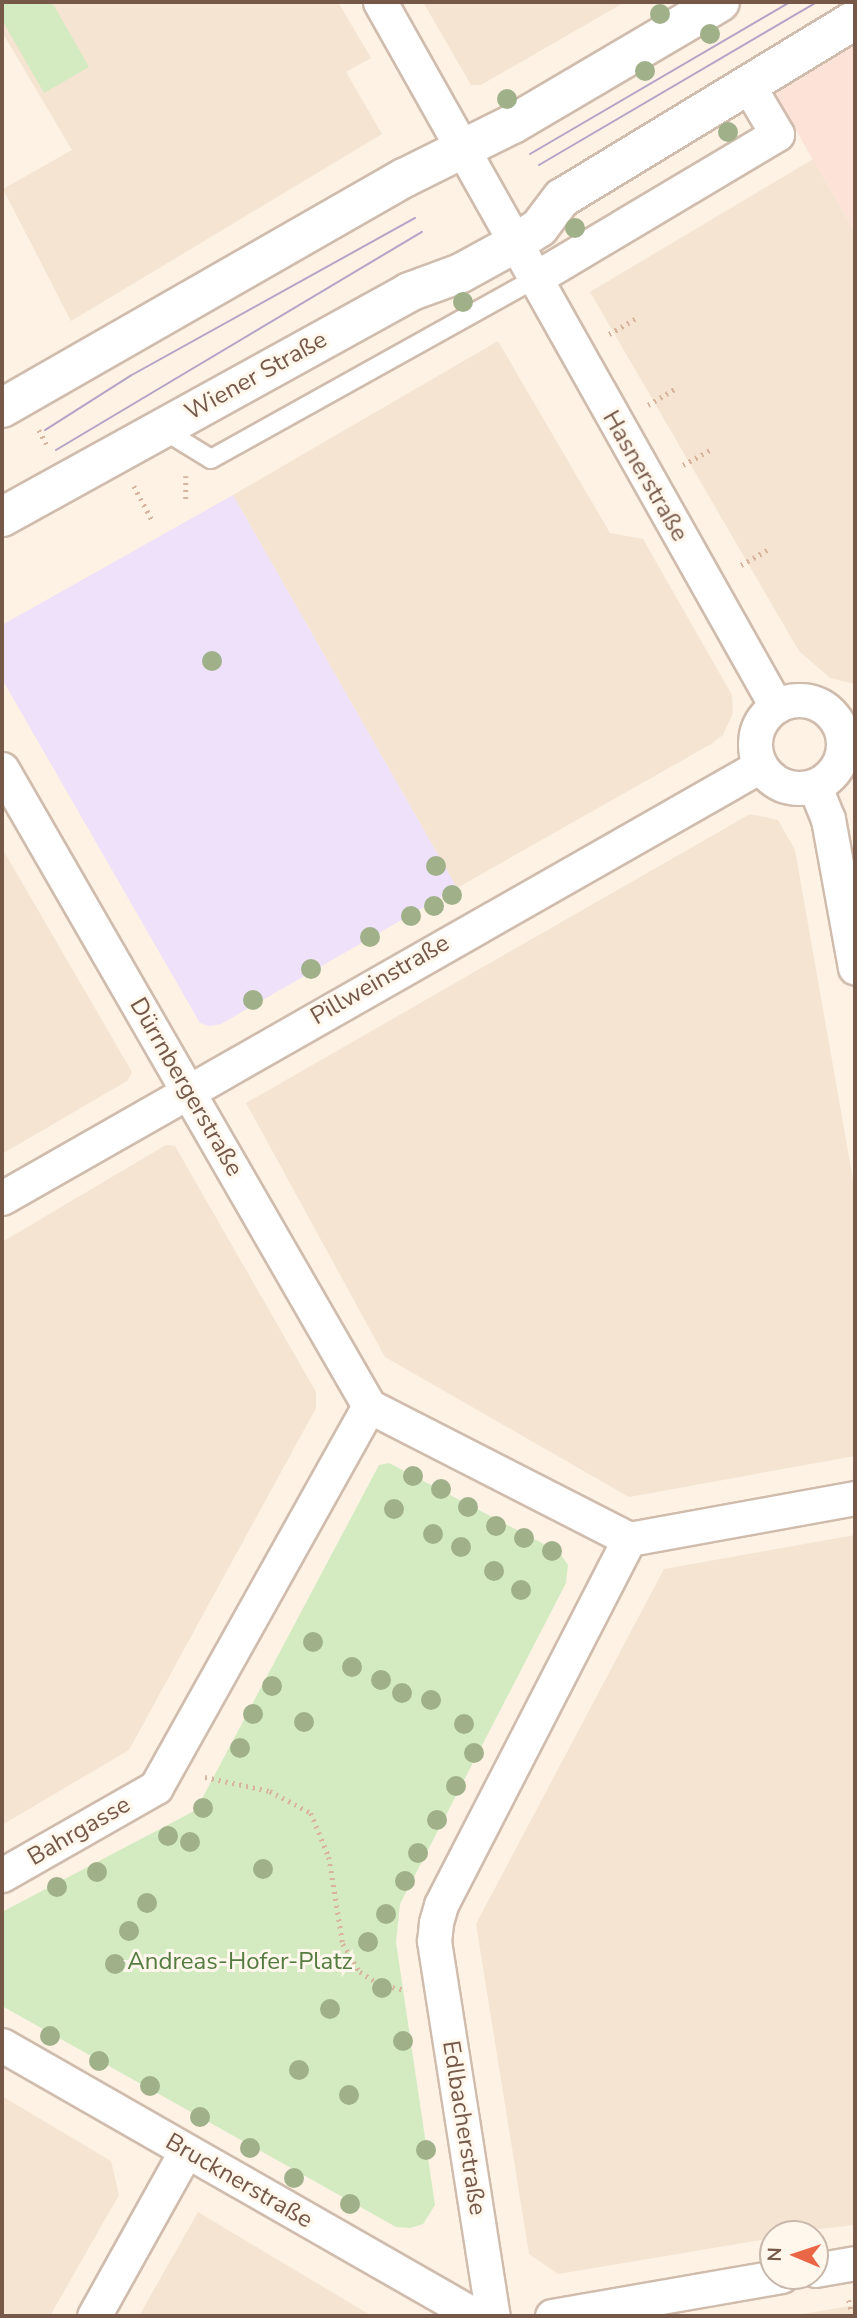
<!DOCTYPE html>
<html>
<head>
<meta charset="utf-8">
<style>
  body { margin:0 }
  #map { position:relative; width:857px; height:2318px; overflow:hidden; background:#fdf2e4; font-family:"Nunito Sans",sans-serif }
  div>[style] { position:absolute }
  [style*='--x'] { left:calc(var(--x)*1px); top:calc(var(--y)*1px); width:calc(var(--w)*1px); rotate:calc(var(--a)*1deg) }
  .residential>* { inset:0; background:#f5e4d2 }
  .commercial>* { inset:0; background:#fde2d8 }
  .education>* { inset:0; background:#efe1f9 }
  .green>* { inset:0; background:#d4ebc2 }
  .path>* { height:4.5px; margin-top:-2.25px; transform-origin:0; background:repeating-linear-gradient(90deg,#d8b39e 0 2px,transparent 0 7px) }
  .roads { filter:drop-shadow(2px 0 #d0bcad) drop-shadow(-2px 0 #d0bcad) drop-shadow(0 2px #d0bcad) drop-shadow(0 -2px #d0bcad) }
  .service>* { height:18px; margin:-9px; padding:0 9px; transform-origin:9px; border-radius:9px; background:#fff }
  .minor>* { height:33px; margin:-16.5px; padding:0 16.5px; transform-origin:16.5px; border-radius:16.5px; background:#fff }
  .minor>.ring { margin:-16.5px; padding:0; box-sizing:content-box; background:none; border:33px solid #fff; border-radius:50% }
  .secondary>* { height:38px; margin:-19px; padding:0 19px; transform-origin:19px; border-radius:19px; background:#fff }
  .tram>* { height:2px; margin:-1px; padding:0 1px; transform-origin:1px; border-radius:1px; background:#b5a2c7 }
  .trees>* { width:20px; height:20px; margin:-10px; border-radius:50%; background:#a0b18a }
  span { translate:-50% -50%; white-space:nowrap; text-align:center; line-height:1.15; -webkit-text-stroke:6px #fff7eb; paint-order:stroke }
  .street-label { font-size:24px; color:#765849 }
  .park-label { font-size:24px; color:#547c41 }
  .frame { position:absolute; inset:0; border:4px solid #765849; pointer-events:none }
  .north { position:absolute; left:759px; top:2220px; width:70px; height:70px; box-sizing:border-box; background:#fff7eb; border:2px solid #c8b7aa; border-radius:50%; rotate:272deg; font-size:19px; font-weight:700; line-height:28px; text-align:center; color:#765849 }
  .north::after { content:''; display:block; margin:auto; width:24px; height:32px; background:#e96647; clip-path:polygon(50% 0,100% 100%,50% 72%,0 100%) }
</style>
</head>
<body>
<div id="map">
  <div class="residential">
    <div style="clip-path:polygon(2px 2px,338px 2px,371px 58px,346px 72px,382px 134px,71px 321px,3px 189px,72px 150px,2px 32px)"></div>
    <div style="clip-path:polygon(423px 2px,625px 2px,481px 85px,471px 85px)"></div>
    <div style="clip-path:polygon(813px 159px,855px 232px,855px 684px,830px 678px,799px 651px,590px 292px)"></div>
    <div style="clip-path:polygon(498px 341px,610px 533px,643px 539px,732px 695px,733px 713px,723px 735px,711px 744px,457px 888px,233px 495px)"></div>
    <div style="clip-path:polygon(750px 814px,778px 820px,795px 850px,855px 1191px,855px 1456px,629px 1497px,385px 1357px,246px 1103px)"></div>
    <div style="clip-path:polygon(2px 848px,132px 1072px,127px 1081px,2px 1154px)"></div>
    <div style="clip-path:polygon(166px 1145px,175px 1146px,316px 1392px,316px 1408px,129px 1750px,2px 1825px,2px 1242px)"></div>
    <div style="clip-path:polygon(855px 1535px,855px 2225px,773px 2234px,773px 2238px,558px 2274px,529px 2254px,476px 1924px,664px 1569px)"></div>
    <div style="clip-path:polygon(2px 2096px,111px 2161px,119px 2195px,50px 2316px,2px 2316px)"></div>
    <div style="clip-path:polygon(198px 2212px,372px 2316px,139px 2316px)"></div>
    <div style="clip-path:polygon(855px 2305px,855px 2316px,791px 2316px)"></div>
  </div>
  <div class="commercial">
    <div style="clip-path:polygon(855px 42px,855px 232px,775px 94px)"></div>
  </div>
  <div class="education">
    <div style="clip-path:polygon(233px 495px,457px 888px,221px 1024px,209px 1026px,200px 1023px,2px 679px,2px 625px)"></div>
  </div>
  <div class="green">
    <div style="clip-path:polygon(2px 2px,52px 2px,89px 67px,44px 93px,2px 20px)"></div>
    <div style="clip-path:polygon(389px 1463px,559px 1552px,568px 1565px,566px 1583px,400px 1904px,396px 1942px,435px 2205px,423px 2224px,410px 2228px,396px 2227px,2px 2006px,2px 1912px,196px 1810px,379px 1465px)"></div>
  </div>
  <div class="path">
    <div style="--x:609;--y:334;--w:30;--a:-30"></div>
    <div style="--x:648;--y:405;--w:31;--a:-31"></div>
    <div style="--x:39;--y:430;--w:19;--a:62"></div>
    <div style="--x:683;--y:465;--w:31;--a:-29"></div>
    <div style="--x:186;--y:476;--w:27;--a:90"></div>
    <div style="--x:134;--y:486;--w:38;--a:62"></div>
    <div style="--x:741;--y:565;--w:30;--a:-30"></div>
    <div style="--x:205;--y:1777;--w:66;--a:12.2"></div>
    <div style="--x:270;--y:1791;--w:47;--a:28.2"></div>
    <div style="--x:311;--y:1813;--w:48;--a:67.8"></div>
    <div style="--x:329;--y:1857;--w:88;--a:80.9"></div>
    <div style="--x:343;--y:1944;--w:33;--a:59"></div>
    <div style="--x:360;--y:1972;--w:22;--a:32"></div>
    <div style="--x:379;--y:1984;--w:28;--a:13"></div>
    <div style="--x:849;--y:2300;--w:16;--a:79"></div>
    <div style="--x:385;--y:2316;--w:1;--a:-45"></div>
  </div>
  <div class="roads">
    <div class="service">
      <div style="--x:162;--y:429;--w:57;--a:31.5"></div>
      <div style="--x:211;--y:459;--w:370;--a:-29.1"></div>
    </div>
    <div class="minor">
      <div style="--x:380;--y:2;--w:808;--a:60.64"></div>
      <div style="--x:534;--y:279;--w:283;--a:-30.8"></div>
      <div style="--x:777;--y:134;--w:57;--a:-120.6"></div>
      <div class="ring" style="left:755px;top:700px;width:55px;height:55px"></div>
      <div style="--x:2;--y:769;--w:735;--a:60.05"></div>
      <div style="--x:815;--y:787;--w:35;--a:68"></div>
      <div style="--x:828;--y:819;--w:151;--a:79.7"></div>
      <div style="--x:2;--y:1198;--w:872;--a:-29.68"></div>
      <div style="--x:629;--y:1539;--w:230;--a:-10.3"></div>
      <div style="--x:2;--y:1875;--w:177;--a:-29.7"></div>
      <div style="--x:156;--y:1787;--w:436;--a:-60.8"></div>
      <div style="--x:369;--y:1406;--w:292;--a:27.1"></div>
      <div style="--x:629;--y:1539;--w:411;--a:117.2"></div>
      <div style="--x:441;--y:1905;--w:19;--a:106"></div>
      <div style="--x:436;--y:1923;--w:18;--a:96"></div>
      <div style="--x:434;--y:1941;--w:380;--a:81.1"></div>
      <div style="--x:2;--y:2045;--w:546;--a:29.76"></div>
      <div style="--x:815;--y:2270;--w:41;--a:-9.9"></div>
      <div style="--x:94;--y:2316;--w:189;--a:-60.9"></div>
      <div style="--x:552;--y:2316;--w:233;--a:-9.9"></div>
    </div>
    <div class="secondary">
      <div style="--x:2;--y:408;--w:463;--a:-29.8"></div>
      <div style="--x:404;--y:178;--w:122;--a:-26.4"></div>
      <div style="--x:513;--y:124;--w:240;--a:-30.5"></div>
      <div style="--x:2;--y:517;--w:465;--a:-28.9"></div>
      <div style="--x:409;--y:292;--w:55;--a:-20.1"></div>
      <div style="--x:461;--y:273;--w:60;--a:-28.7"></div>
      <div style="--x:514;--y:244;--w:30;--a:-33"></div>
      <div style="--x:539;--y:228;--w:38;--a:-53"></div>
      <div style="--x:562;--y:198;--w:343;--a:-31.3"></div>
    </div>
  </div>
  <div class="tram">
    <div style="--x:530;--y:154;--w:301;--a:-30.3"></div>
    <div style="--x:539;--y:165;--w:322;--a:-30.4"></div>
    <div style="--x:45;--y:430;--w:101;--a:-32.4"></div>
    <div style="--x:130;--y:376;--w:326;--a:-29"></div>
    <div style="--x:56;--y:450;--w:426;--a:-30.8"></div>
  </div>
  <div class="trees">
    <div style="left:660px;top:14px"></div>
    <div style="left:710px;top:34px"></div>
    <div style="left:645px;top:71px"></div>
    <div style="left:507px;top:99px"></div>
    <div style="left:728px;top:132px"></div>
    <div style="left:575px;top:228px"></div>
    <div style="left:463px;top:302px"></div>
    <div style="left:212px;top:661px"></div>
    <div style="left:436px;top:866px"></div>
    <div style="left:452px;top:895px"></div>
    <div style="left:434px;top:906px"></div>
    <div style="left:411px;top:916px"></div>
    <div style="left:370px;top:937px"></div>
    <div style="left:311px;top:969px"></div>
    <div style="left:253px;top:1000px"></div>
    <div style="left:413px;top:1476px"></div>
    <div style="left:441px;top:1489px"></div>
    <div style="left:468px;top:1507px"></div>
    <div style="left:394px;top:1509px"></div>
    <div style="left:496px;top:1526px"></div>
    <div style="left:433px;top:1534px"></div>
    <div style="left:524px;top:1538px"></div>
    <div style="left:461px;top:1547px"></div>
    <div style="left:552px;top:1551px"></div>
    <div style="left:494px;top:1571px"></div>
    <div style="left:521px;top:1590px"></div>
    <div style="left:313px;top:1642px"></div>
    <div style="left:352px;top:1667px"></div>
    <div style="left:381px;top:1680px"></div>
    <div style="left:272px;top:1686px"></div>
    <div style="left:402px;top:1693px"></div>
    <div style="left:431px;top:1700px"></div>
    <div style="left:253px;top:1714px"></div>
    <div style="left:304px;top:1722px"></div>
    <div style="left:464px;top:1724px"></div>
    <div style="left:240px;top:1748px"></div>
    <div style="left:474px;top:1753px"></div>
    <div style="left:456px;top:1786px"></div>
    <div style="left:203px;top:1808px"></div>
    <div style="left:437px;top:1820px"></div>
    <div style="left:168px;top:1836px"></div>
    <div style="left:190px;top:1842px"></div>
    <div style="left:418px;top:1853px"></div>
    <div style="left:263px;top:1869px"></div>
    <div style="left:97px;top:1872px"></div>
    <div style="left:405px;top:1881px"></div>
    <div style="left:57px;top:1887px"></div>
    <div style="left:147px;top:1903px"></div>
    <div style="left:386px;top:1914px"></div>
    <div style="left:129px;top:1931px"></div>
    <div style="left:368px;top:1942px"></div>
    <div style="left:115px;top:1964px"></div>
    <div style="left:382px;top:1988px"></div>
    <div style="left:330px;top:2009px"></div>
    <div style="left:50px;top:2036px"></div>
    <div style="left:403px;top:2041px"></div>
    <div style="left:99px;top:2061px"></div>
    <div style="left:299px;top:2070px"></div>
    <div style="left:150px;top:2086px"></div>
    <div style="left:349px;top:2095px"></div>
    <div style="left:200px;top:2117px"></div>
    <div style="left:250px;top:2148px"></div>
    <div style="left:426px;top:2150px"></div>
    <div style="left:294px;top:2178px"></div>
    <div style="left:350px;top:2204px"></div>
  </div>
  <div class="street-label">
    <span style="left:256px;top:376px;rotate:-29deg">Wiener Straße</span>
    <span style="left:645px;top:476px;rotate:60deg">Hasnerstraße</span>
    <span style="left:380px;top:980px;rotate:-30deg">Pillweinstraße</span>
    <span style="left:186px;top:1087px;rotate:60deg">Dürrnbergerstraße</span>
    <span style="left:79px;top:1831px;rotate:-30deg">Bahrgasse</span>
    <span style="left:464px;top:2128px;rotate:81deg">Edlbacherstraße</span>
    <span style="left:239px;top:2181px;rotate:30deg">Brucknerstraße</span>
  </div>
  <div class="park-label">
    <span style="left:240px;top:1962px">Andreas-Hofer-Platz</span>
  </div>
  <div class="frame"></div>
  <div class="north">N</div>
</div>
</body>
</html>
